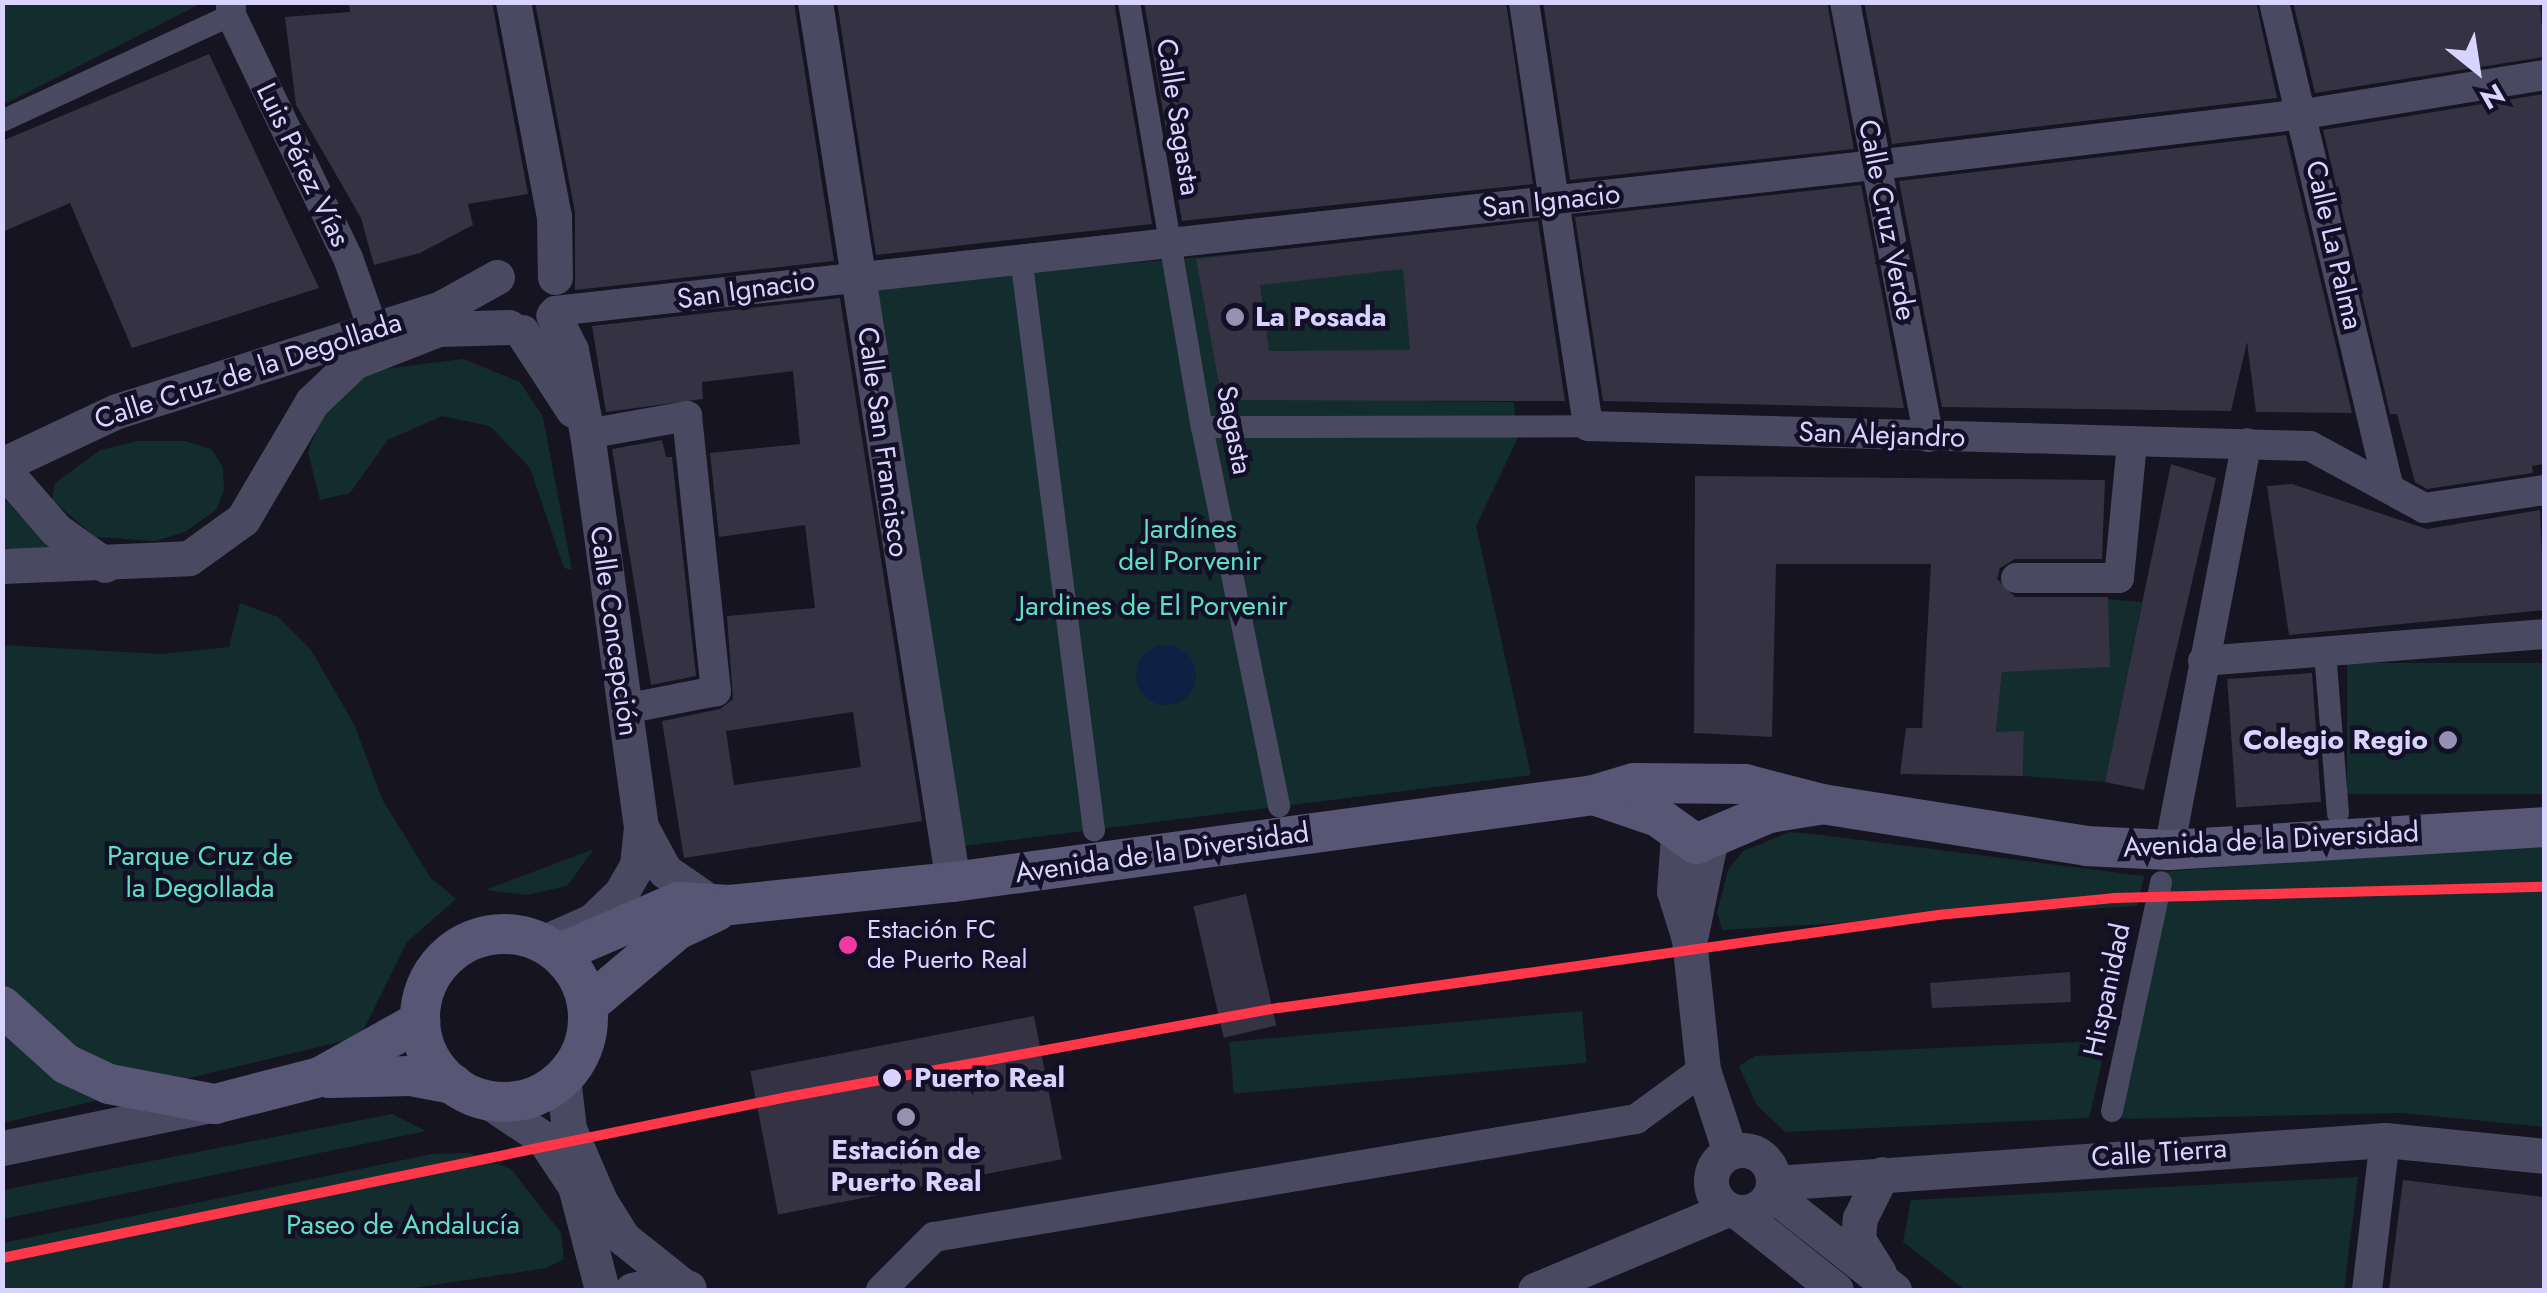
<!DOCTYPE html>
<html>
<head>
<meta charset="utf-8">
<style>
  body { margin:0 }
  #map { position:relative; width:2547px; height:1293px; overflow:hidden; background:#161421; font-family:Jost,sans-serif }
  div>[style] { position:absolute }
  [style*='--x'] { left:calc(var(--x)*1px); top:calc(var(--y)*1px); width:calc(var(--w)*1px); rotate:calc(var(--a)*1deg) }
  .green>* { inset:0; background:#132c2d; transform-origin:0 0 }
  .water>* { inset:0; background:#0d2144 }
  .round { border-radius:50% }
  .building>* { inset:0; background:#343243; transform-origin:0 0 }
  .pedestrian>* { height:22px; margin:-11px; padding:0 11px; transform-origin:11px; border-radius:11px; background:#4a4962 }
  .minor>* { height:30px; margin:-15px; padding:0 15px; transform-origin:15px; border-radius:15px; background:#4a4962 }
  .tertiary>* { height:35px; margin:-17.5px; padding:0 17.5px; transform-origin:17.5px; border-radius:17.5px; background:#4a4962 }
  .tertiary>.ring { margin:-17.5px; padding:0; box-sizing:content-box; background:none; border:35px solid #4a4962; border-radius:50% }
  .secondary>* { height:40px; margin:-20px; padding:0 20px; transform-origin:20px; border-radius:20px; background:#575674 }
  .secondary>.ring { margin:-20px; padding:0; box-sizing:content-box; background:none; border:40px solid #575674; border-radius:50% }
  .rail-1>* { height:10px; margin:-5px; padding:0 5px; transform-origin:5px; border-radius:5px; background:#ff3749 }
  .dots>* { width:28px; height:28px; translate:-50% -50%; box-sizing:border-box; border:5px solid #130f26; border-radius:50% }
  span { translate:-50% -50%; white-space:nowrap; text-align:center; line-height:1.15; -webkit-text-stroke:9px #130f26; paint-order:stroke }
  .bus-label { font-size:26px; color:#d9d4ff }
  .left { translate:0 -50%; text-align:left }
  .street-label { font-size:28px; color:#d9d4ff }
  .poi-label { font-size:28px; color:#d9d4ff; font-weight:700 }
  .right { translate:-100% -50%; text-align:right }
  .park-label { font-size:28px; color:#5fe0c0 }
  .stop-label { font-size:28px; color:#d9d4ff; font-weight:700 }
  .frame { position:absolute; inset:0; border:5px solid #d9d4ff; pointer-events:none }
  .north { position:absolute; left:2427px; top:20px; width:100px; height:100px; -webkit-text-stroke:8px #130f26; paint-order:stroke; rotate:150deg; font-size:28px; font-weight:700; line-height:40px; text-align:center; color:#d9d4ff }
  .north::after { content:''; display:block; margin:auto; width:35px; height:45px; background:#d9d4ff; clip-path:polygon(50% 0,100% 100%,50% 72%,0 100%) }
</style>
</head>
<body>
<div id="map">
  <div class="green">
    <div style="clip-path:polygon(3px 2px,202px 2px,202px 3px,3px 105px)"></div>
    <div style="clip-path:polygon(1421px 238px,1421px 401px,1514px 402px,1517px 440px,1476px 526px,1531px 775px,964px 846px,875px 285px)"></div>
    <div style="clip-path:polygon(463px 359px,520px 382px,543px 417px,572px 570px,564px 568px,530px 468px,490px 426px,442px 416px,388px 440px,350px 493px,320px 500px,308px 452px,324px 410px,367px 371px)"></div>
    <div style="clip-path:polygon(138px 441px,185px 441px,211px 449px,223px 467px,224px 490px,216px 510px,185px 532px,155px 541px,95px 537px,52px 500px,55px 483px,100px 450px)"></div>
    <div style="clip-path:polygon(3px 497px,21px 517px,57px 550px,3px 548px)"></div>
    <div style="clip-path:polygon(2107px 599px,2142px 602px,2105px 782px,2023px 776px,2024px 732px,1996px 732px,2002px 672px)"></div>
    <div style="clip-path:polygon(240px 603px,278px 617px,311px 650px,354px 724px,382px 799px,430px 877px,456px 899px,407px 942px,360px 1037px,3px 1123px,2px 645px,161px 654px,229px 647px)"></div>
    <div style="left:2544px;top:663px;width:131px;height:197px;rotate:90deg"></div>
    <div style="clip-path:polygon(1790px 832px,1813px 834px,2144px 876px,2137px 906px,1722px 930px,1717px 912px,1728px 870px,1743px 851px)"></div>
    <div style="clip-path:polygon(2544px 844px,2544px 1127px,2402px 1113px,2122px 1119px,2158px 872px)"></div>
    <div style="clip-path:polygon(594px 849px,567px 886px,527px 895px,485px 890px)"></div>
    <div style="left:1582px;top:1011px;width:52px;height:354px;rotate:85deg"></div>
    <div style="clip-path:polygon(2100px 1041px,2106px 1045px,2089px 1118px,1785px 1132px,1756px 1104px,1739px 1066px,1755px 1056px)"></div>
    <div style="clip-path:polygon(392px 1114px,426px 1131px,3px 1219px,3px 1190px)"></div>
    <div style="clip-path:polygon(469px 1153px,511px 1169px,561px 1233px,564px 1259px,547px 1268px,401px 1290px,3px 1290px,3px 1243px,432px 1154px)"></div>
    <div style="clip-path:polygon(2358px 1177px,2344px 1290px,1965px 1290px,1903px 1242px,1911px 1200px)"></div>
  </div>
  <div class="water">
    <div class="round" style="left:1136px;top:645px;width:60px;height:60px"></div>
  </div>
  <div class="building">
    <div style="clip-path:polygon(349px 2px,492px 2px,528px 194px,468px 204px,473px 225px,420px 253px,374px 265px,361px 218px,296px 105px,285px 17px,350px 12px)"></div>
    <div style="clip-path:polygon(535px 2px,794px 2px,834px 261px,575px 290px,575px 212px)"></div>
    <div style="clip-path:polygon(837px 2px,1114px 2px,1152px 224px,876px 255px)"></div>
    <div style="clip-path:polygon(1144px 2px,1506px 2px,1533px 184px,1182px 221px)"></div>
    <div style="clip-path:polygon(1543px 2px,1827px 2px,1854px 149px,1570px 180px)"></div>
    <div style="clip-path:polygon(1864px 2px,2256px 2px,2277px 98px,1892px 144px)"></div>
    <div style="clip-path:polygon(2293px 2px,2540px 2px,2544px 57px,2315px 93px)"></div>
    <div style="clip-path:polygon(209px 54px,319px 288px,132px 348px,70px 203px,2px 232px,2px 141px)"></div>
    <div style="clip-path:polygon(2544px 94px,2544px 464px,2532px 466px,2533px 473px,2427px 489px,2415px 482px,2397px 414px,2390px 414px,2323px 130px)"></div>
    <div style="clip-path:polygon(2286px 135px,2352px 413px,2256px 412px,2247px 342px,2231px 411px,1942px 407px,1899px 181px)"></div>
    <div style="clip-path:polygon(1861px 185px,1904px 408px,1603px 401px,1575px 217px)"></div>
    <div style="clip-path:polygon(evenodd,1538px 221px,1565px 401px,1222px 400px,1196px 259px,1538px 221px,1403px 269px,1410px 350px,1269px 351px,1260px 285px,1403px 269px)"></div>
    <div style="clip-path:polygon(evenodd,840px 298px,922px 821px,684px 858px,662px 721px,720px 709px,733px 699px,727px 616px,815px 608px,805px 525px,719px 537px,710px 453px,800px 444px,793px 371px,702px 382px,703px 399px,606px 412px,592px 326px,840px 298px,853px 712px,861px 767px,734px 785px,726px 731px,853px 712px)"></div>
    <div style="clip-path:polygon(662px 440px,666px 457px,672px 457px,696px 676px,651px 685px,612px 449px)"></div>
    <div style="clip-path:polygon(2171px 464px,2216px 478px,2144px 790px,2105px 782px)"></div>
    <div style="clip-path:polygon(1695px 476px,2105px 480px,2102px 559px,2015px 559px,2000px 568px,1997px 579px,2015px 597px,2108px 597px,2110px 667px,2002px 672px,1996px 732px,2024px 731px,2023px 776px,1900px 774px,1906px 728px,1922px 728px,1931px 564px,1776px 564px,1772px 737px,1694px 733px)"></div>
    <div style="clip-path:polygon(2292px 484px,2427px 529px,2540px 510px,2544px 610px,2289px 635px,2267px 486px)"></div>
    <div style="left:2312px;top:673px;width:129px;height:85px;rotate:86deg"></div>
    <div style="left:1246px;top:894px;width:135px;height:54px;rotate:77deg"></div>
    <div style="clip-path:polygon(2070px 972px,2071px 1002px,1932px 1008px,1930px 983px)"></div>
    <div style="left:1034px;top:1016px;width:146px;height:289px;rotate:79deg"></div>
    <div style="clip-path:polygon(2403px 1180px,2544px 1197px,2544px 1290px,2389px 1290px)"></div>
  </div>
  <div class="pedestrian">
    <div style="--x:1129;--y:2;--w:431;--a:80.3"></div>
    <div style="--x:1202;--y:427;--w:387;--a:78.5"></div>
    <div style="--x:2;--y:121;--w:252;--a:-24.8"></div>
    <div style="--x:1021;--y:257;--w:578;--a:82.74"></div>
    <div style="--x:1202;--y:427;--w:386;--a:-0.1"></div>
    <div style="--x:2325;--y:652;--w:162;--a:85.4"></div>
    <div style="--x:2112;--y:1111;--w:234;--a:-77.9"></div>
  </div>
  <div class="minor">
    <div style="--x:231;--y:2;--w:13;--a:90"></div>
    <div style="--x:231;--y:15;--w:270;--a:64.3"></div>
    <div style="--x:348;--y:258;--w:75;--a:70.6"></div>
    <div style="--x:1524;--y:2;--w:429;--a:81.4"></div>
    <div style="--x:1588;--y:426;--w:722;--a:1.59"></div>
    <div style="--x:2310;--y:446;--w:130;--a:28.5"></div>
    <div style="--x:2424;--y:508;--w:121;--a:-8.5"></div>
    <div style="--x:1845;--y:2;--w:443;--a:79.1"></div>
    <div style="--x:2274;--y:2;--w:500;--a:76.71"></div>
    <div style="--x:555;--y:311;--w:1329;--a:-6.31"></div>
    <div style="--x:1876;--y:165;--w:431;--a:-6.8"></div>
    <div style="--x:2304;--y:114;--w:243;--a:-9.2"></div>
    <div style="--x:587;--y:434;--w:102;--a:-10.2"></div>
    <div style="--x:687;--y:416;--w:277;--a:84"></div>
    <div style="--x:716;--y:691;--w:93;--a:168.8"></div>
    <div style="--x:2016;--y:578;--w:103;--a:0"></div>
    <div style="--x:2119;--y:578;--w:135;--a:-84.5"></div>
    <div style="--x:2203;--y:661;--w:342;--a:-4.5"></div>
    <div style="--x:2169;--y:850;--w:414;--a:-79.2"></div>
    <div style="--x:881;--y:1290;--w:75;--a:-45"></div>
    <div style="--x:934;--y:1237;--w:712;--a:-9.54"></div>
    <div style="--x:1636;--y:1119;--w:83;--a:-36.2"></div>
    <div style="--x:2367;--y:1290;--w:151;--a:-83.2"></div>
  </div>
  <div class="tertiary">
    <div style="--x:513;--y:2;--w:218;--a:79.2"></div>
    <div style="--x:554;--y:216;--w:61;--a:89.1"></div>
    <div style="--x:815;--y:2;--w:891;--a:81.09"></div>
    <div style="--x:522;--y:332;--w:93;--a:56.8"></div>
    <div style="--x:2;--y:465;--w:127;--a:-25.2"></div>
    <div style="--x:117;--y:411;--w:340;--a:-17.6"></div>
    <div style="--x:441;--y:308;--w:64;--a:-29"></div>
    <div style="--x:2;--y:468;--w:82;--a:48.9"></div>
    <div style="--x:56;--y:530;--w:60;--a:35.5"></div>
    <div style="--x:2;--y:566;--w:187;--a:-2.4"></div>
    <div style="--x:189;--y:558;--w:67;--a:-35.8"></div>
    <div style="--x:243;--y:519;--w:136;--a:-59.5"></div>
    <div style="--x:312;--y:402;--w:58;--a:-43.6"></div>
    <div style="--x:354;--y:362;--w:90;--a:-21.4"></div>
    <div style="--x:438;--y:329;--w:71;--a:-1.6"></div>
    <div style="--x:641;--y:827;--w:50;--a:61.4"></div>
    <div style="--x:665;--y:871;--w:55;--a:34.6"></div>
    <div style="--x:1678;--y:836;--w:55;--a:94.2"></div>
    <div style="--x:1674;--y:891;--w:50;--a:72.6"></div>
    <div style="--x:1689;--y:939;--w:132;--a:83.9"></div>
    <div style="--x:1703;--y:1070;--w:86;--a:71.8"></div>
    <div style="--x:1691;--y:934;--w:94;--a:-78.3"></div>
    <div style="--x:542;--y:943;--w:55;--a:-23.7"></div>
    <div style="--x:592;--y:921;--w:40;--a:-44"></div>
    <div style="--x:621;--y:893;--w:32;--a:-60"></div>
    <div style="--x:637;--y:865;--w:38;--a:-84"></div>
    <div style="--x:641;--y:827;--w:397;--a:-97.8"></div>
    <div style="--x:587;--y:434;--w:86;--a:-100.8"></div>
    <div style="--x:571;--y:350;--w:39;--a:-117"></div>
    <div style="--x:563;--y:1078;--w:51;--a:83.3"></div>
    <div style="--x:569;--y:1129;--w:78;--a:66.7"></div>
    <div style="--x:600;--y:1201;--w:44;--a:58.1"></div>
    <div style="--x:623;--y:1238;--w:75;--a:38.5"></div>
    <div style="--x:483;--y:1098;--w:72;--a:33.7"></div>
    <div style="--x:543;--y:1138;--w:58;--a:56.3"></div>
    <div style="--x:575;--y:1186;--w:107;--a:75.4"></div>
    <div style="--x:2;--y:1148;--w:214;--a:-11.6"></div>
    <div class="ring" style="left:1711px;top:1150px;width:27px;height:27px"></div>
    <div style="--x:1773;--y:1183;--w:614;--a:-4.02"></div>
    <div style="--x:2385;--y:1140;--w:160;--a:5.7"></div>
    <div style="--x:1771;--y:1193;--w:157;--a:38.3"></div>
    <div style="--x:1738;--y:1212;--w:125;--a:38.5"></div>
    <div style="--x:1879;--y:1273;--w:40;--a:-122"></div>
    <div style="--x:1858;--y:1239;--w:21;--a:-85"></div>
    <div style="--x:1860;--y:1218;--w:49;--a:-63.4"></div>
    <div style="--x:632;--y:1290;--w:31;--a:-13"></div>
    <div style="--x:662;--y:1283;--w:27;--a:10"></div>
    <div style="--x:1535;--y:1290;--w:209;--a:-22.8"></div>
  </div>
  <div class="secondary">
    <div style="--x:1594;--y:795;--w:68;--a:19"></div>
    <div style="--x:1658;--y:817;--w:47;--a:35.4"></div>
    <div style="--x:1696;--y:844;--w:79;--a:-23"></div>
    <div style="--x:1769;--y:813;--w:50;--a:-9.3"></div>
    <div class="ring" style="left:420px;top:934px;width:128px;height:128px"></div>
    <div style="--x:560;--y:953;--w:129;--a:-23.4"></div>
    <div style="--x:678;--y:902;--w:52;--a:3.3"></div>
    <div style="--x:730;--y:905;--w:224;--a:-5.9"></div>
    <div style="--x:953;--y:882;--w:647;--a:-7.73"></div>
    <div style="--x:1594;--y:795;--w:42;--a:-16.7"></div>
    <div style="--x:1634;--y:783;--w:111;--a:0.5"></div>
    <div style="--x:1745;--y:784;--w:80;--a:14.6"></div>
    <div style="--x:1822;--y:804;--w:267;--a:9"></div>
    <div style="--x:2086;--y:846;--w:83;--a:2.8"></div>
    <div style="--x:2169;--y:850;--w:376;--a:-3.5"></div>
    <div style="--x:588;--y:1005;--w:116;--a:-40.1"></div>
    <div style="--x:677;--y:930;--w:44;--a:-25.4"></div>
    <div style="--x:2;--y:1006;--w:86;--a:42.2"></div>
    <div style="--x:66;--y:1064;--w:47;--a:24.9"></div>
    <div style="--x:109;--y:1084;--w:108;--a:10.7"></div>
    <div style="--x:215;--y:1104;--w:108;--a:-14.4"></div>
    <div style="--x:320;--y:1077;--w:115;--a:-29.2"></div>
    <div style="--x:329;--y:1078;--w:82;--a:-1.4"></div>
    <div style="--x:411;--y:1076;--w:43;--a:10.8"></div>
  </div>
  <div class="rail-1">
    <div style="--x:2;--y:1258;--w:801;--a:-11.59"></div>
    <div style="--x:787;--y:1097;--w:500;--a:-10.3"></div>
    <div style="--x:1279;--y:1008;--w:666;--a:-8.03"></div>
    <div style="--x:1938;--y:915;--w:176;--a:-5.5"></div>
    <div style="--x:2113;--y:898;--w:431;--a:-1.5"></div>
  </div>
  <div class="dots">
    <div style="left:1235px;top:317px;background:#9591b1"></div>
    <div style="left:2448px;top:740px;background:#9591b1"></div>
    <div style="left:848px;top:945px;background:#f13a9d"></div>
    <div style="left:892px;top:1078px;background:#d9d4ff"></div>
    <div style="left:906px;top:1117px;background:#9591b1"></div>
  </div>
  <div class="bus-label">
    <span class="left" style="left:867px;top:945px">Estación FC<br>de Puerto Real</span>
  </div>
  <div class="street-label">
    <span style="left:1178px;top:117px;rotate:81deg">Calle Sagasta</span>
    <span style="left:303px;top:165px;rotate:64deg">Luis Pérez Vías</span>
    <span style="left:1551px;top:201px;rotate:-6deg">San Ignacio</span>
    <span style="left:1887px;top:220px;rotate:79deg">Calle Cruz Verde</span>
    <span style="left:2334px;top:245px;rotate:77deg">Calle La Palma</span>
    <span style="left:746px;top:290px;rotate:-8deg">San Ignacio</span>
    <span style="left:248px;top:371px;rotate:-18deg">Calle Cruz de la Degollada</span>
    <span style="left:1234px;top:430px;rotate:79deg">Sagasta</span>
    <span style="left:1882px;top:435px;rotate:2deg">San Alejandro</span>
    <span style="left:883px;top:442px;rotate:82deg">Calle San Francisco</span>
    <span style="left:614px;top:631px;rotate:82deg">Calle Concepción</span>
    <span style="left:2271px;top:840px;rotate:-3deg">Avenida de la Diversidad</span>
    <span style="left:1162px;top:853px;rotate:-8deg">Avenida de la Diversidad</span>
    <span style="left:2107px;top:990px;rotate:-78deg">Hispanidad</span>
    <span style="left:2159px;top:1153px;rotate:-4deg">Calle Tierra</span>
  </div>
  <div class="poi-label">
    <span class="left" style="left:1255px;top:317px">La Posada</span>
    <span class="right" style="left:2428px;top:740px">Colegio Regio</span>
    <span style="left:906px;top:1166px">Estación de<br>Puerto Real</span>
  </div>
  <div class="park-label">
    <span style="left:1190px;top:545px">Jardínes<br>del Porvenir</span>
    <span style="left:1153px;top:606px">Jardines de El Porvenir</span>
    <span style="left:200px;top:872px">Parque Cruz de<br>la Degollada</span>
    <span style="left:403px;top:1225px">Paseo de Andalucía</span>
  </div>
  <div class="stop-label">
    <span class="left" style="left:914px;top:1078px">Puerto Real</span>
  </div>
  <div class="frame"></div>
  <div class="north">N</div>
</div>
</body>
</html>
